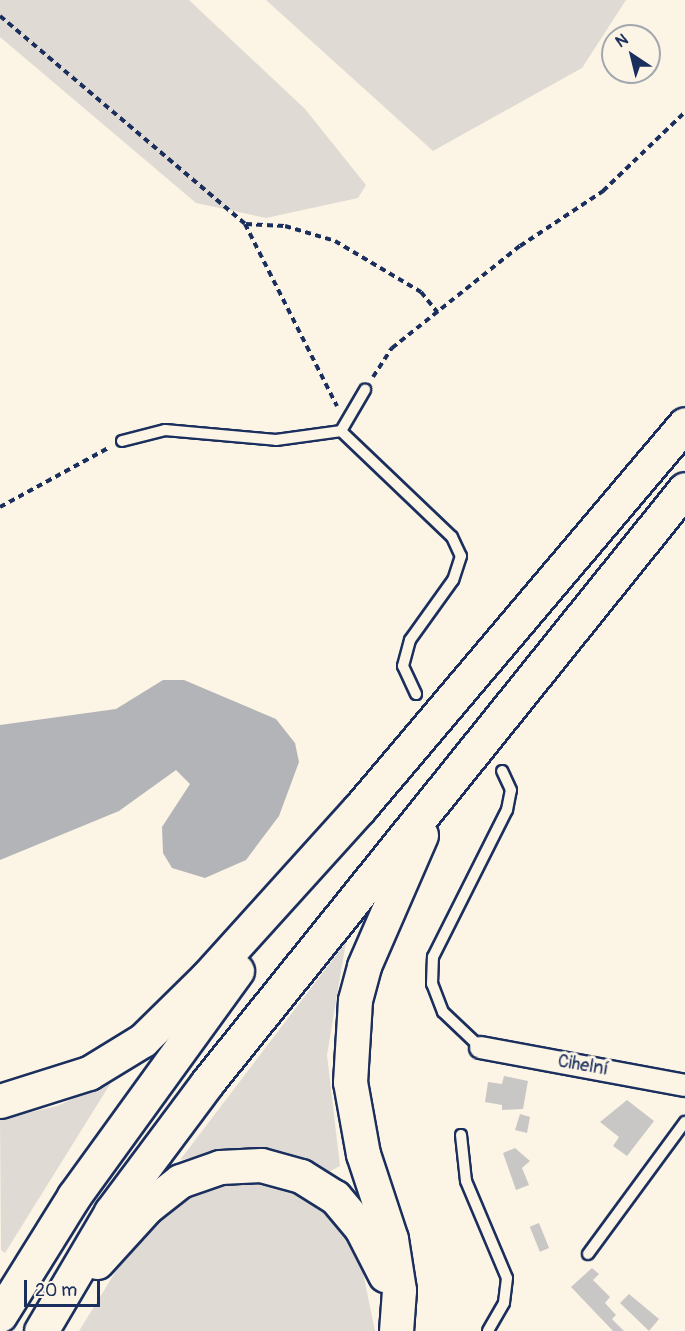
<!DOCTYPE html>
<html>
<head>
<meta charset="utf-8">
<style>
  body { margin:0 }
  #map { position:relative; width:685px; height:1331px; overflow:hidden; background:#fcf5e5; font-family:Pangolin,sans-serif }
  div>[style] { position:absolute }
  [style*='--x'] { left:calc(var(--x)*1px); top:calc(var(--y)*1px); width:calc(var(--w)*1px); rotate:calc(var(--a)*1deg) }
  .green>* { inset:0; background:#dfdbd4 }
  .water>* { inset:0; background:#b2b4b8 }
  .building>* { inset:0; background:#c8c7c6; transform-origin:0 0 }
  .path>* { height:4px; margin-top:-2px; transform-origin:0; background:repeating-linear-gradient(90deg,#1b2f5e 0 6px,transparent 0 10.5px) }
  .roads { filter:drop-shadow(2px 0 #1b2f5e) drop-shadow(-2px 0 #1b2f5e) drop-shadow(0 2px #1b2f5e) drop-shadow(0 -2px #1b2f5e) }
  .service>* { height:10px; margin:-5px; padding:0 5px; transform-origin:5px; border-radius:5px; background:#fcf5e5 }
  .minor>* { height:21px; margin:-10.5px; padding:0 10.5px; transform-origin:10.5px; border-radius:10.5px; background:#fcf5e5 }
  .trunk>* { height:33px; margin:-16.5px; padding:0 16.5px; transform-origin:16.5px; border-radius:16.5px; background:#fcf5e5 }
  span { translate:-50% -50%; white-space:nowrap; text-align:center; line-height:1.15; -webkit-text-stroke:6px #fcf5e5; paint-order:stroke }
  .street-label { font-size:18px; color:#1b2f5e }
  .north { position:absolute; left:601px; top:24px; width:60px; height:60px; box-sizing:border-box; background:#fcf5e5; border:2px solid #a2a6af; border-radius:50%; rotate:325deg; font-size:16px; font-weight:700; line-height:24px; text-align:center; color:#1b2f5e }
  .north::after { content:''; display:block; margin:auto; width:21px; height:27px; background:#1b2f5e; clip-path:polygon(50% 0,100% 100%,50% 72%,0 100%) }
  .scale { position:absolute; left:24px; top:1280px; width:76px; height:27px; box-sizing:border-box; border:3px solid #1b2f5e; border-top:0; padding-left:8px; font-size:18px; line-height:21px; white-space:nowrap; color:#1b2f5e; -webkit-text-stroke:4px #fcf5e5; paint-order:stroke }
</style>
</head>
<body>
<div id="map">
  <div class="green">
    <div style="clip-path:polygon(0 0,189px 0,305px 109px,366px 185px,358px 198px,266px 218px,196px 203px,0 37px)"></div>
    <div style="clip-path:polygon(266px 0,626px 0,582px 68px,433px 151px)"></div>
    <div style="clip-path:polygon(346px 942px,327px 1055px,340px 1166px,327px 1173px,276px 1154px,237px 1149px,180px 1160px)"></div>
    <div style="clip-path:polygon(112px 1081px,5px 1253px,1px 1250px,0 1119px,57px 1106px)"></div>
    <div style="clip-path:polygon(252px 1184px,283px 1189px,318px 1206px,340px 1226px,360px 1258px,375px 1331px,79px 1331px,137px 1237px,165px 1210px,214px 1186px)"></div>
  </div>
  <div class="water">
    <div style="clip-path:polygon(163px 680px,184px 680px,276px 719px,295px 743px,299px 762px,279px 816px,246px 860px,205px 878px,172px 868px,163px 853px,162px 827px,190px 784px,176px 770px,119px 811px,0 860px,0 725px,116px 709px)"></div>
  </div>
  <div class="building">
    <div style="clip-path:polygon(504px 1076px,528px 1081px,523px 1109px,502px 1110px,502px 1105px,485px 1102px,488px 1082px,502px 1084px)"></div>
    <div style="clip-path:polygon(627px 1100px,654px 1121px,627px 1156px,613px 1146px,619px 1137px,600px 1122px)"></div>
    <div style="clip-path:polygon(520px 1114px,530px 1117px,527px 1133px,515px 1130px)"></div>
    <div style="clip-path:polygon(515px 1148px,530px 1161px,522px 1168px,529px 1185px,516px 1190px,503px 1153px)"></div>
    <div style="left:539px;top:1223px;width:27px;height:10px;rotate:68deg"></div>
    <div style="clip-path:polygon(592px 1268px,599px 1274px,593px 1280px,610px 1297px,605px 1303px,616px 1315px,612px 1319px,624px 1331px,613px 1331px,571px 1287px)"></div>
    <div style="clip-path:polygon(629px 1294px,659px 1319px,649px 1331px,620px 1303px)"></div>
  </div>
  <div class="path">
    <div style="--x:0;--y:16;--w:321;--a:40.3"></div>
    <div style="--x:245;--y:224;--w:204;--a:63.2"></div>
    <div style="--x:246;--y:224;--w:39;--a:3"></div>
    <div style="--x:285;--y:226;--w:52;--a:16.7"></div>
    <div style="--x:335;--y:241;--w:100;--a:30.7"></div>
    <div style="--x:421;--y:292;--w:26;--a:51"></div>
    <div style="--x:373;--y:377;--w:35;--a:-57"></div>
    <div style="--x:392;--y:348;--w:164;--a:-38.6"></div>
    <div style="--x:520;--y:246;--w:100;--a:-33.5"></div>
    <div style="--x:603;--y:191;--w:114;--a:-43.9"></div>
    <div style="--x:0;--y:507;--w:123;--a:-28.6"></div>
  </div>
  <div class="roads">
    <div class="service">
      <div style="--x:341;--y:431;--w:48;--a:-59.7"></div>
      <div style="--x:122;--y:441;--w:44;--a:-14.3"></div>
      <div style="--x:165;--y:430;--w:111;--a:5.1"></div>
      <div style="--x:276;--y:440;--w:66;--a:-7.9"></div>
      <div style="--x:341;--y:431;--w:153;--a:43.7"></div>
      <div style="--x:452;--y:537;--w:21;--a:65"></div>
      <div style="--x:461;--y:556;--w:25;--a:108"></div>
      <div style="--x:453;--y:580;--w:74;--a:125.6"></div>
      <div style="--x:410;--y:640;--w:27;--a:105"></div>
      <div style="--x:403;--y:666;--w:31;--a:65"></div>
      <div style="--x:480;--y:1047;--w:51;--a:-136.6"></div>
      <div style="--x:443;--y:1012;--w:30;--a:-111"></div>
      <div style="--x:432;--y:984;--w:27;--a:-88"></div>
      <div style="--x:433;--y:957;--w:165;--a:-63.3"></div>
      <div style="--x:507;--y:810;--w:20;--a:-79"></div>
      <div style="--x:511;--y:790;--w:21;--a:-115"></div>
      <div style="--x:461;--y:1135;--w:46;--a:83.8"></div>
      <div style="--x:466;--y:1181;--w:105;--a:67.1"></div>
      <div style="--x:507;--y:1278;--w:25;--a:97"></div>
      <div style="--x:504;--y:1303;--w:32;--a:120"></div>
      <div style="--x:588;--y:1254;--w:164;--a:-53.7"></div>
    </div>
    <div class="minor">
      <div style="--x:480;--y:1047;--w:208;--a:10.5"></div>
    </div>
    <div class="trunk">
      <div style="--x:0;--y:1101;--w:93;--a:-17.5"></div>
      <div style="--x:89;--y:1073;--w:63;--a:-31.4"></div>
      <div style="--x:143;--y:1040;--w:90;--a:-44.5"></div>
      <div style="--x:207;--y:977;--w:227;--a:-47.9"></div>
      <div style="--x:359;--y:809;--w:504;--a:-49.74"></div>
      <div style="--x:97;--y:1262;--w:74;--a:-47.7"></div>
      <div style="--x:147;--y:1207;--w:42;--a:-38.2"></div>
      <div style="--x:180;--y:1181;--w:42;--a:-19.3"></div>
      <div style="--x:220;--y:1167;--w:41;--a:-2.8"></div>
      <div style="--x:261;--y:1165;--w:41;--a:15.4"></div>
      <div style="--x:301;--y:1176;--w:40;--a:32"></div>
      <div style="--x:335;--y:1197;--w:40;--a:50"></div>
      <div style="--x:361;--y:1228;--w:53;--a:62.9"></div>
      <div style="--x:0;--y:1315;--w:140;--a:-58.1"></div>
      <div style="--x:74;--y:1196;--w:278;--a:-54.1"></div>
      <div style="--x:41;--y:1331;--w:138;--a:-59.5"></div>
      <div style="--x:111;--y:1212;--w:161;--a:-53.3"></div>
      <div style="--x:207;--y:1083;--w:762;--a:-51.18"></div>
      <div style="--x:396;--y:1331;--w:41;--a:-85.8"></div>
      <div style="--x:399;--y:1290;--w:52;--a:-98.9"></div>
      <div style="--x:391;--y:1239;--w:89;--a:-108.2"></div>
      <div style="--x:363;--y:1154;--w:73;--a:-100.2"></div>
      <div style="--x:350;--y:1082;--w:82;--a:-86.5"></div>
      <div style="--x:355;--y:1000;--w:35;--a:-75"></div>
      <div style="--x:364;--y:966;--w:143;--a:-66.5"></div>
    </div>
  </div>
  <div class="street-label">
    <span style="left:583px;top:1066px;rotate:10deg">Cihelní</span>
  </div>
  <div class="north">N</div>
  <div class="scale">20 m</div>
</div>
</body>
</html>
